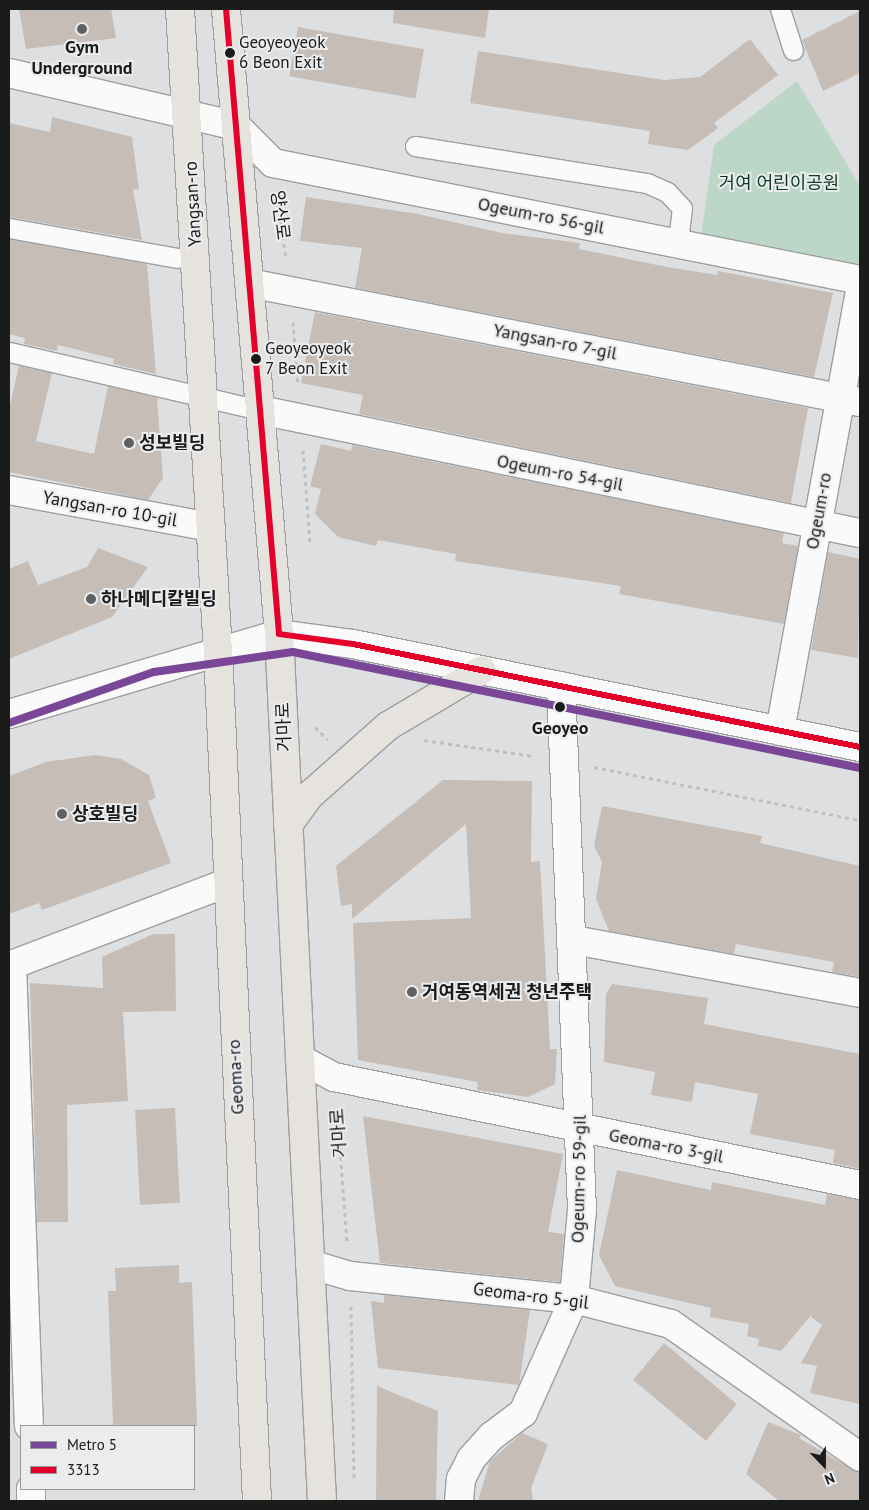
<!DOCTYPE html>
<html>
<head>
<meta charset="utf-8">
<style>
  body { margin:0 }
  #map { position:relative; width:869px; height:1510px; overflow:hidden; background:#dedfe0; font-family:"PT Sans","Noto Sans KR",sans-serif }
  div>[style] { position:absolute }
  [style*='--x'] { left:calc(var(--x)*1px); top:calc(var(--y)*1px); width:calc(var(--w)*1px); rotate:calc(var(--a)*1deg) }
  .green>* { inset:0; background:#bcd7c8 }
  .building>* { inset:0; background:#c6bdb6; transform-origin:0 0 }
  .path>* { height:3px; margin-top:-1.5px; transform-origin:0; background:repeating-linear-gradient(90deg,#c0c0c1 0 4px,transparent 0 8px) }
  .roads { filter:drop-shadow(1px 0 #9d9e9f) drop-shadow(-1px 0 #9d9e9f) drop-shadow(0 1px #9d9e9f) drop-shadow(0 -1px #9d9e9f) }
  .service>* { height:19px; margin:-9.5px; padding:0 9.5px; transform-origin:9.5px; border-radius:9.5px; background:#fafafa }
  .minor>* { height:28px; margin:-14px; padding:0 14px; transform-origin:14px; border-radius:14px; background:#fafafa }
  .secondary>* { height:28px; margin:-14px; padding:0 14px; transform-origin:14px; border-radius:14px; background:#fafafa }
  .primary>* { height:28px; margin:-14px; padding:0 14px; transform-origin:14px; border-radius:14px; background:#e6e3de }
  .bus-1>* { height:6px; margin:-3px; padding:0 3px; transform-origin:3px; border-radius:3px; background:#e4002b }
  .metro-1>* { height:8px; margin:-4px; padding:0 4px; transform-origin:4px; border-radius:4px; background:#794698 }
  .dots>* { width:14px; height:14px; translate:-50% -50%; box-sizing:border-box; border:2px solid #eaecee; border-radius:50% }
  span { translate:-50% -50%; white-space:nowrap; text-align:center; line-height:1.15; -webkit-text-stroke:4px #eaecee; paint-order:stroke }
  .bus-label { font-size:17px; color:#1a1b1b }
  .left { translate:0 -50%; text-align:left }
  .poi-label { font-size:18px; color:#1a1b1b; font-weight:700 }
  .park-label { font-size:18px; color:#0a3c25 }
  .street-label { font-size:18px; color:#1a1b1b }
  .stop-label { font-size:18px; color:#1a1b1b; font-weight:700 }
  .frame { position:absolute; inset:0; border:10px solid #1a1b1b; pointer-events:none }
  .legend { position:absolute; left:20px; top:1425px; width:175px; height:65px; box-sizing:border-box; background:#eaecee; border:1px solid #97989a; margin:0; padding:6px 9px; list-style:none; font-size:15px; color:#1a1b1b }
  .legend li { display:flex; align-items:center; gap:10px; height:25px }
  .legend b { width:25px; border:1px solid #97989a }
  .north { position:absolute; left:799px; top:1440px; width:50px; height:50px; -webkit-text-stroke:4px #eaecee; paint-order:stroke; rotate:158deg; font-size:14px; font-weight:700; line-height:20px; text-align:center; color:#1a1b1b }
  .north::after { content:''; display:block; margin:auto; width:18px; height:22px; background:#1a1b1b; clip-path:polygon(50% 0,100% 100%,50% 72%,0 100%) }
</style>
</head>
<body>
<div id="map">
  <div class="green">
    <div style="clip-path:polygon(797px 81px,860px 186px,860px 270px,701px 237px,714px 145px)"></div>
  </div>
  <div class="building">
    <div style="clip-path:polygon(19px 9px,111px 9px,116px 38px,26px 49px)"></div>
    <div style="clip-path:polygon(394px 9px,489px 9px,485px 38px,393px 23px)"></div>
    <div style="clip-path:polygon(860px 11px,860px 73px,823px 91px,802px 40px)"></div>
    <div style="left:298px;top:27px;width:128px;height:50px;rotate:10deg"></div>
    <div style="clip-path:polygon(750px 39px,778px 75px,714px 123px,718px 128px,688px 150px,648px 144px,650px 131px,470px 103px,478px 51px,664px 80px,700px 77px)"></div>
    <div style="clip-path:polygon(52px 117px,132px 137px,139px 190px,133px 189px,142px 240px,9px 217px,9px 123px,50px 132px)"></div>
    <div style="clip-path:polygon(306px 197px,418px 214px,502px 233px,580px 243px,579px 249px,667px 267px,717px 275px,718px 271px,833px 293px,814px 377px,355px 288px,362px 248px,300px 241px)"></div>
    <div style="clip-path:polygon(9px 239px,147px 264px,156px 374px,113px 364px,114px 359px,58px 345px,57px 351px,24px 344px,25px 338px,9px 334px)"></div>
    <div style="clip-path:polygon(315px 312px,808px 408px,791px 503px,359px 414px,363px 395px,301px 383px)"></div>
    <div style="clip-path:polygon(19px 366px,52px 373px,36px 441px,94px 454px,108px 386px,157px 398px,163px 478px,148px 500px,9px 472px,9px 409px)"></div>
    <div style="clip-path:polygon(321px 444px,351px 451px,352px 445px,784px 533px,782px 543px,798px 546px,784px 624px,619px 594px,621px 586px,455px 561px,456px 554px,378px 540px,376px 546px,338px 537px,315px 514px,321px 489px,310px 486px)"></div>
    <div style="clip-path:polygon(98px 548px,148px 567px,112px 617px,9px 659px,9px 569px,28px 561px,38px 585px,87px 567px)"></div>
    <div style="clip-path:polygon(828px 552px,860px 559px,858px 658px,811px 650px)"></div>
    <div style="clip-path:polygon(95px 755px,121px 759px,149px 775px,156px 798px,148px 801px,171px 863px,42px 910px,39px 903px,9px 914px,9px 776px,46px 762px)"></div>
    <div style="clip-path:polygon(443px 780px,532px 781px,531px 862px,540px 861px,550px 1049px,557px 1049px,555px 1084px,528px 1097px,477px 1090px,478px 1082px,358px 1060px,353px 923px,471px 918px,466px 824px,352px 919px,352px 904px,341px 906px,336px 866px)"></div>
    <div style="clip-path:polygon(602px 806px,762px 836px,760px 843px,860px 866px,860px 977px,832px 972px,834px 962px,736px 944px,734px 954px,609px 931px,596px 899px,602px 862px,594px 846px)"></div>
    <div style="clip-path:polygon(153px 934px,175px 934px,176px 1011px,123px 1012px,128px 1101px,67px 1105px,68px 1222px,37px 1222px,30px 983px,103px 988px,102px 957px)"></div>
    <div style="clip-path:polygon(612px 984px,708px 998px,704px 1024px,860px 1054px,860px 1169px,833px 1163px,835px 1150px,750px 1134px,758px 1094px,695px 1082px,692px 1102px,651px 1095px,655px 1072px,604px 1062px,606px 994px)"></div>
    <div style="left:175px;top:1108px;width:95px;height:40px;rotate:87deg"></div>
    <div style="clip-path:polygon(363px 1116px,563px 1154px,548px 1232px,564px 1234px,560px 1282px,380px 1263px)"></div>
    <div style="clip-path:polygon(617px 1170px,711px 1190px,712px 1182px,825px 1205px,827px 1194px,860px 1200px,860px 1404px,810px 1393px,817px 1366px,801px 1363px,822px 1325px,811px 1317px,813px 1313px,781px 1351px,758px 1346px,759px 1339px,747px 1336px,749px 1324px,710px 1317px,711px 1308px,615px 1286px,599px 1255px)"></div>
    <div style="clip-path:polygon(179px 1265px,179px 1283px,192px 1282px,197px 1426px,113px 1426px,108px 1291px,116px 1291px,115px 1268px)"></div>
    <div style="clip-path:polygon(384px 1295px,530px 1310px,519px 1385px,378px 1368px,371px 1301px,384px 1303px)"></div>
    <div style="left:664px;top:1343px;width:95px;height:48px;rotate:40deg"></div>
    <div style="clip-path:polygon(377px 1386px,438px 1411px,436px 1501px,376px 1501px)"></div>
    <div style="clip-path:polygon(768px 1422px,801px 1435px,799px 1438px,860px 1474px,860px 1501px,779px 1501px,746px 1474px)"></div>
    <div style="clip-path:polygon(522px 1433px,548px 1444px,531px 1488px,533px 1501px,478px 1501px,490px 1461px)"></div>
  </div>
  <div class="path">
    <div style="--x:277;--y:196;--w:64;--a:81.9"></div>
    <div style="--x:293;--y:322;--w:64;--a:85.5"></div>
    <div style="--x:303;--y:450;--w:94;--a:85.7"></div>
    <div style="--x:315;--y:727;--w:18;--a:45"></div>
    <div style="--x:424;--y:740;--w:111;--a:8.3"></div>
    <div style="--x:594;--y:767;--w:271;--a:11.3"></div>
    <div style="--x:337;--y:1109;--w:133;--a:85.7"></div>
    <div style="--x:351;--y:1306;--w:174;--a:89"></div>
  </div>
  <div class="roads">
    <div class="service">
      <div style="--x:780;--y:9;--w:43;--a:72.4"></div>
      <div style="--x:415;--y:146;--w:235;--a:9.1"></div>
      <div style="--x:647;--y:183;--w:22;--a:24"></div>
      <div style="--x:667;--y:192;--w:22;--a:47"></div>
      <div style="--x:682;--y:208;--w:35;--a:97"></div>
      <div style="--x:9;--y:228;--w:171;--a:10.1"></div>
      <div style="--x:9;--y:352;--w:258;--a:13"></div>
    </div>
    <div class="minor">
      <div style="--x:9;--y:73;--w:233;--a:13.1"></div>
      <div style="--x:236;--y:126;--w:52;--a:45"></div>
      <div style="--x:273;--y:163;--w:599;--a:11.27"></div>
      <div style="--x:249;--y:283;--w:622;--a:11.02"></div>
      <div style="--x:260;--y:410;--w:612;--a:11.59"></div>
      <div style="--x:9;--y:490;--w:205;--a:10.4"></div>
      <div style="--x:780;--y:731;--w:447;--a:-79.7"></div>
      <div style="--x:574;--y:940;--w:291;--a:10.5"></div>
      <div style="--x:12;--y:964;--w:462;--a:87.9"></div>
      <div style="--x:9;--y:966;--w:232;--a:-20.9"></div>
      <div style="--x:300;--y:1059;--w:38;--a:28"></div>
      <div style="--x:334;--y:1077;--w:537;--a:11.6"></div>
      <div style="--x:310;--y:1264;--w:42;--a:16.7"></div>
      <div style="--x:350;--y:1276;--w:225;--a:5.9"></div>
      <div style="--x:574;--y:1299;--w:100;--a:14.5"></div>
      <div style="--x:671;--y:1324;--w:231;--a:35.1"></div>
      <div style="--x:31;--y:1489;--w:12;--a:90"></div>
      <div style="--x:459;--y:1501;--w:22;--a:-85"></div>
      <div style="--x:461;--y:1479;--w:22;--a:-63"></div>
      <div style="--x:471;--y:1459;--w:31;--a:-48"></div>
      <div style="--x:492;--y:1436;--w:39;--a:-37"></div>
      <div style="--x:523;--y:1413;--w:125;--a:-65.9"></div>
      <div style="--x:574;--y:1299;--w:89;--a:-84.9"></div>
      <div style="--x:582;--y:1210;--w:524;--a:-92.29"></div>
    </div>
    <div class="secondary">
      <div style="--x:9;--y:714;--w:282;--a:-16.5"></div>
      <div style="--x:279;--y:634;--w:75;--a:7.7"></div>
      <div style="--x:353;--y:644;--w:517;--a:11.48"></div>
    </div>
    <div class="primary">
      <div style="--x:180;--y:9;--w:644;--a:86.62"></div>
      <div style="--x:218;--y:652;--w:850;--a:87.37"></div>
      <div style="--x:226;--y:9;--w:627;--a:85.15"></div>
      <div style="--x:279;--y:634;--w:868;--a:87.16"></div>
      <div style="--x:288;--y:825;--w:37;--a:-54"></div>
      <div style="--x:310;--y:795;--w:104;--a:-41.5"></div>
      <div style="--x:388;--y:726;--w:109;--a:-30.8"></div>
    </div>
  </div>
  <div class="bus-1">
    <div style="--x:226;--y:9;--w:627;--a:85.15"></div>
    <div style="--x:279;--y:634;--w:75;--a:7.7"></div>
    <div style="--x:353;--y:644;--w:517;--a:11.48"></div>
  </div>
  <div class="metro-1">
    <div style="--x:9;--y:723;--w:154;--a:-19.4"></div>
    <div style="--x:154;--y:672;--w:140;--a:-8.2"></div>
    <div style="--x:293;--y:652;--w:579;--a:11.56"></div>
  </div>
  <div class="dots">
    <div style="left:82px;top:29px;background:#5f6060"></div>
    <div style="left:230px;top:53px;background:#1a1b1b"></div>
    <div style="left:256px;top:359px;background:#1a1b1b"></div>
    <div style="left:129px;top:443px;background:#5f6060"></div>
    <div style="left:91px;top:599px;background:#5f6060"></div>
    <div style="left:560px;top:707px;background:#1a1b1b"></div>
    <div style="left:62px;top:814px;background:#5f6060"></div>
    <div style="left:412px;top:992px;background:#5f6060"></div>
  </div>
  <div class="bus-label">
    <span class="left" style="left:239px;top:53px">Geoyeoyeok<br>6 Beon Exit</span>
    <span class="left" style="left:265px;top:359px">Geoyeoyeok<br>7 Beon Exit</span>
  </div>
  <div class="poi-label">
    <span style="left:82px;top:58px">Gym<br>Underground</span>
    <span class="left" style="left:139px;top:443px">성보빌딩</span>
    <span class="left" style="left:101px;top:599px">하나메디칼빌딩</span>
    <span class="left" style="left:72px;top:814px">상호빌딩</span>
    <span class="left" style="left:422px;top:992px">거여동역세권 청년주택</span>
  </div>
  <div class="park-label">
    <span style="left:779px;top:183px">거여 어린이공원</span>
  </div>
  <div class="street-label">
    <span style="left:193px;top:204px;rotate:-93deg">Yangsan-ro</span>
    <span style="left:280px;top:215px;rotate:83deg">양산로</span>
    <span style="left:541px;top:216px;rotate:11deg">Ogeum-ro 56-gil</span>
    <span style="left:555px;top:342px;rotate:11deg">Yangsan-ro 7-gil</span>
    <span style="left:560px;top:473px;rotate:11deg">Ogeum-ro 54-gil</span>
    <span style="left:110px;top:509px;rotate:10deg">Yangsan-ro 10-gil</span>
    <span style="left:819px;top:511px;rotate:-80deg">Ogeum-ro</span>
    <span style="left:284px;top:727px;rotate:-92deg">거마로</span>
    <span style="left:236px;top:1077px;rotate:-93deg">Geoma-ro</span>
    <span style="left:339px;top:1133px;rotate:-94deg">거마로</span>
    <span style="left:666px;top:1146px;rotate:11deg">Geoma-ro 3-gil</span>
    <span style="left:579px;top:1179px;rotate:-89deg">Ogeum-ro 59-gil</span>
    <span style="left:531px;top:1296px;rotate:7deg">Geoma-ro 5-gil</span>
  </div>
  <div class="stop-label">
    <span style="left:560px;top:728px">Geoyeo</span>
  </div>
  <div class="frame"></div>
  <ul class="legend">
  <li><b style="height:6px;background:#794698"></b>Metro 5</li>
  <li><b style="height:6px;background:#e4002b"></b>3313</li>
  </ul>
  <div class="north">N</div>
</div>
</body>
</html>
